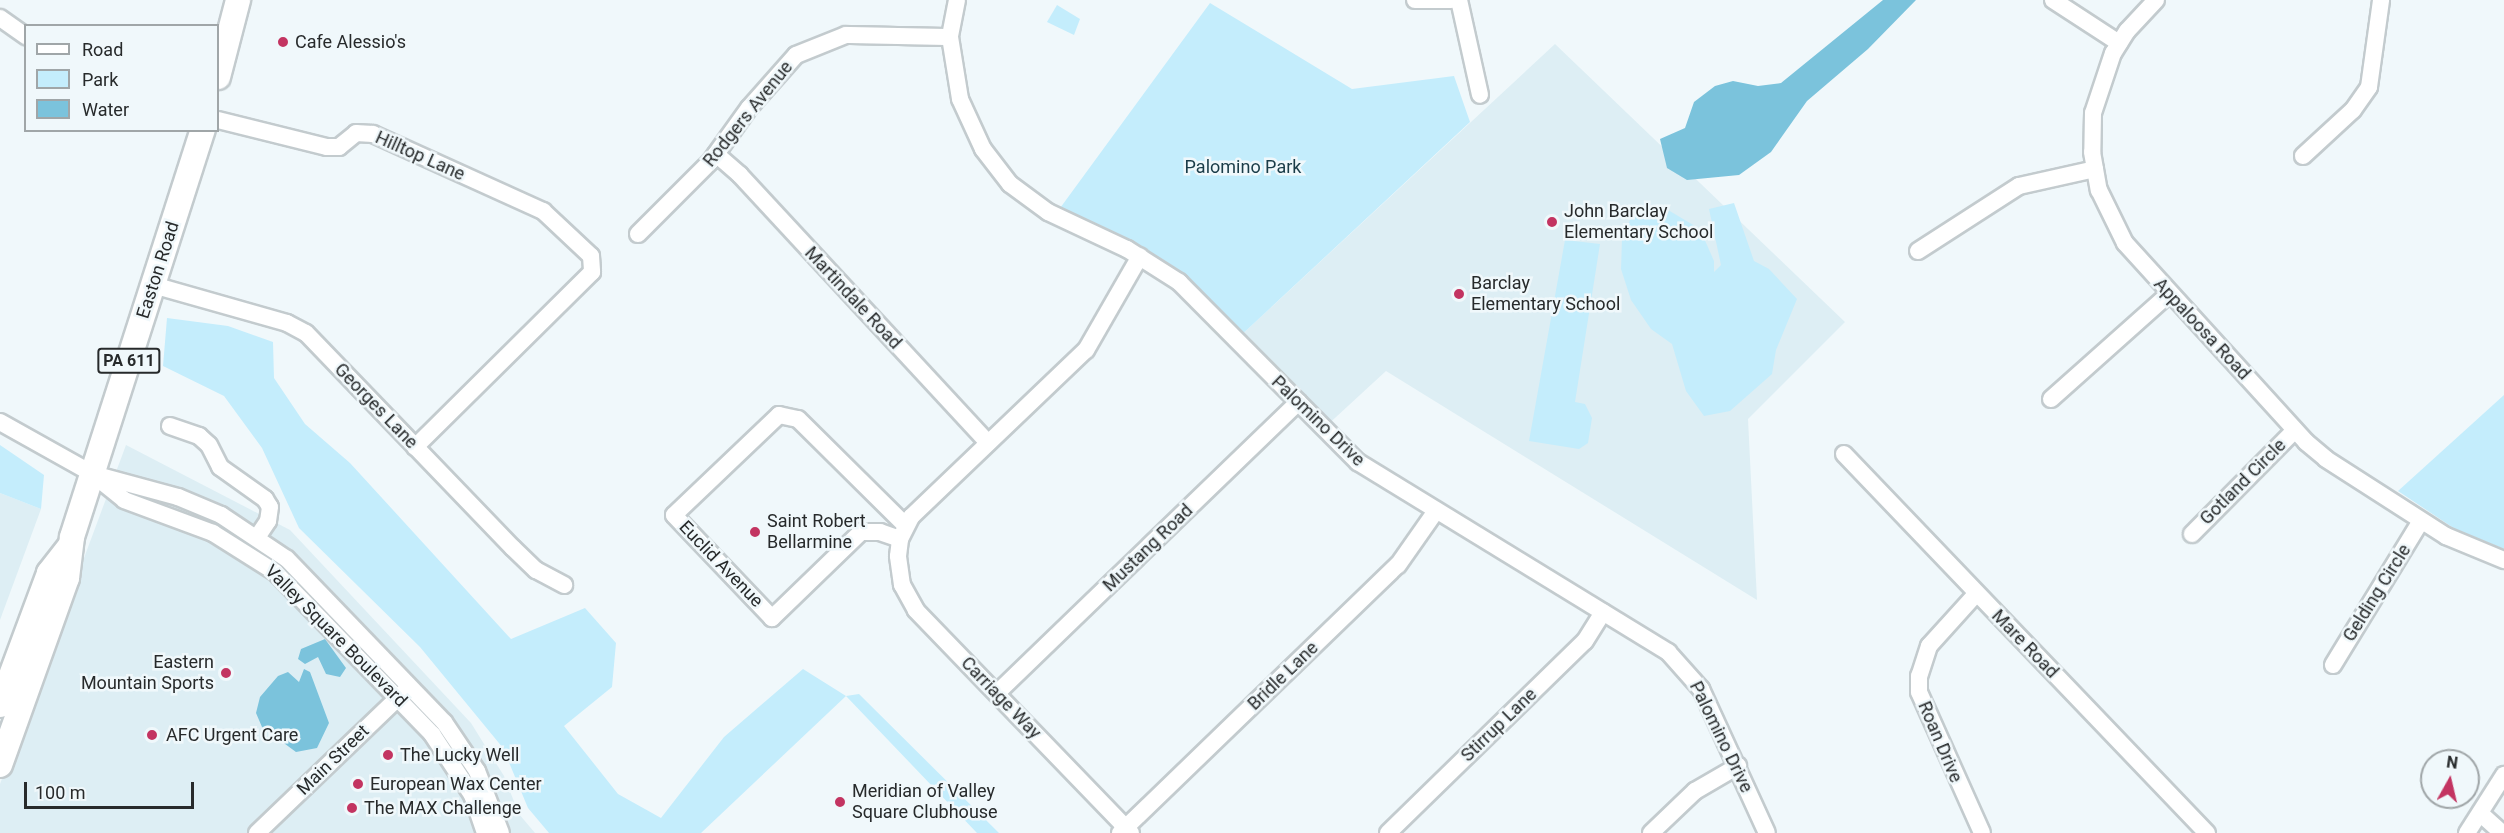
<!DOCTYPE html>
<html>
<head>
<meta charset="utf-8">
<style>
  body { margin:0 }
  #map { position:relative; width:2504px; height:833px; overflow:hidden; background:#f0f8fb; font-family:Roboto,sans-serif }
  div>[style] { position:absolute }
  [style*='--x'] { left:calc(var(--x)*1px); top:calc(var(--y)*1px); width:calc(var(--w)*1px); rotate:calc(var(--a)*1deg) }
  .built>* { inset:0; background:#ddeef4 }
  .green>* { inset:0; background:#c4edfc }
  .water>* { inset:0; background:#7bc3dc }
  .roads { filter:drop-shadow(2px 0 #c3cbce) drop-shadow(-2px 0 #c3cbce) drop-shadow(0 2px #c3cbce) drop-shadow(0 -2px #c3cbce) }
  .minor>* { height:16px; margin:-8px; padding:0 8px; transform-origin:8px; border-radius:8px; background:#fff }
  .highway>* { height:24px; margin:-12px; padding:0 12px; transform-origin:12px; border-radius:12px; background:#fff }
  .dots>* { width:16px; height:16px; translate:-50% -50%; box-sizing:border-box; border:3px solid #f0f8fb; border-radius:50% }
  span { translate:-50% -50%; white-space:nowrap; text-align:center; line-height:1.15; -webkit-text-stroke:5px #f0f8fb; paint-order:stroke }
  .shield-label span { padding:2px 4px; background:#f0f8fb; border:2px solid; border-radius:4px; -webkit-text-stroke-width:0 }
  .shield-label { font-size:16px; color:#272a2b; font-weight:700 }
  .poi-label { font-size:18px; color:#272a2b }
  .left { translate:0 -50%; text-align:left }
  .right { translate:-100% -50%; text-align:right }
  .street-label { font-size:18px; color:#272a2b }
  .park-label { font-size:18px; color:#1a3c48 }
  .legend { position:absolute; left:24px; top:24px; width:195px; height:108px; box-sizing:border-box; background:#f0f8fb; border:2px solid #a0a6a8; margin:0; padding:8px 10px; list-style:none; font-size:18px; color:#272a2b }
  .legend li { display:flex; align-items:center; gap:12px; height:30px }
  .legend b { width:30px; border:2px solid #a0a6a8 }
  .north { position:absolute; left:2420px; top:749px; width:60px; height:60px; box-sizing:border-box; background:#f0f8fb; border:2px solid #a0a6a8; border-radius:50%; rotate:8deg; font-size:16px; font-weight:700; line-height:24px; text-align:center; color:#272a2b }
  .north::after { content:''; display:block; margin:auto; width:21px; height:27px; background:#c33461; clip-path:polygon(50% 0,100% 100%,50% 72%,0 100%) }
  .scale { position:absolute; left:24px; top:782px; width:170px; height:27px; box-sizing:border-box; border:3px solid #272a2b; border-top:0; padding-left:8px; font-size:18px; line-height:21px; white-space:nowrap; color:#272a2b; -webkit-text-stroke:4px #f0f8fb; paint-order:stroke }
</style>
</head>
<body>
<div id="map">
  <div class="built">
    <div style="clip-path:polygon(1555px 44px,1845px 322px,1748px 419px,1757px 600px,1386px 371px,1323px 429px,1237px 339px)"></div>
    <div style="clip-path:polygon(126px 445px,290px 530px,471px 723px,504px 776px,519px 814px,535px 833px,0 833px,0 784px)"></div>
    <div style="clip-path:polygon(0 493px,41px 509px,0 620px)"></div>
  </div>
  <div class="green">
    <div style="clip-path:polygon(1210px 3px,1352px 89px,1454px 76px,1470px 122px,1237px 339px,1195px 295px,1055px 215px)"></div>
    <div style="clip-path:polygon(1057px 5px,1080px 19px,1074px 35px,1047px 22px)"></div>
    <div style="clip-path:polygon(1734px 203px,1754px 261px,1769px 269px,1797px 299px,1776px 350px,1772px 374px,1730px 411px,1704px 416px,1686px 391px,1672px 344px,1651px 329px,1631px 300px,1621px 269px,1622px 239px,1633px 213px,1663px 207px,1700px 229px,1714px 261px,1714px 272px,1721px 265px,1709px 209px)"></div>
    <div style="clip-path:polygon(1565px 240px,1600px 244px,1575px 402px,1585px 404px,1592px 418px,1588px 443px,1579px 449px,1529px 441px)"></div>
    <div style="clip-path:polygon(167px 318px,228px 326px,273px 342px,274px 378px,305px 424px,350px 463px,511px 639px,585px 608px,616px 643px,612px 687px,564px 726px,618px 794px,661px 818px,724px 737px,803px 669px,846px 696px,859px 694px,999px 833px,977px 833px,846px 696px,701px 833px,549px 833px,528px 808px,503px 748px,420px 647px,299px 528px,262px 448px,224px 396px,163px 366px)"></div>
    <div style="clip-path:polygon(2504px 395px,2504px 549px,2455px 529px,2398px 491px)"></div>
    <div style="clip-path:polygon(0 445px,44px 475px,41px 509px,0 493px)"></div>
  </div>
  <div class="water">
    <div style="clip-path:polygon(1883px 0,1916px 0,1868px 49px,1807px 101px,1771px 152px,1739px 175px,1687px 180px,1667px 168px,1660px 139px,1685px 128px,1694px 102px,1715px 86px,1733px 81px,1758px 86px,1781px 83px)"></div>
    <div style="clip-path:polygon(325px 639px,346px 668px,340px 677px,326px 674px,318px 657px,305px 664px,298px 659px,301px 649px)"></div>
    <div style="clip-path:polygon(304px 669px,310px 672px,329px 723px,317px 748px,296px 752px,262px 727px,256px 713px,260px 697px,278px 676px,288px 672px,299px 682px)"></div>
  </div>
  <div class="roads">
    <div class="minor">
      <div style="--x:957;--y:0;--w:38;--a:101"></div>
      <div style="--x:950;--y:37;--w:63;--a:80.8"></div>
      <div style="--x:960;--y:99;--w:55;--a:65.3"></div>
      <div style="--x:983;--y:149;--w:44;--a:52.4"></div>
      <div style="--x:1010;--y:184;--w:47;--a:36.4"></div>
      <div style="--x:1048;--y:212;--w:87;--a:25.1"></div>
      <div style="--x:1127;--y:249;--w:62;--a:32.4"></div>
      <div style="--x:1179;--y:282;--w:254;--a:45.2"></div>
      <div style="--x:1358;--y:462;--w:364;--a:31.5"></div>
      <div style="--x:1668;--y:652;--w:50;--a:48.3"></div>
      <div style="--x:1701;--y:689;--w:158;--a:65.4"></div>
      <div style="--x:1415;--y:0;--w:36;--a:0"></div>
      <div style="--x:1459;--y:0;--w:97;--a:77.5"></div>
      <div style="--x:2053;--y:0;--w:79;--a:33.1"></div>
      <div style="--x:2156;--y:0;--w:42;--a:133.1"></div>
      <div style="--x:2127;--y:31;--w:26;--a:122"></div>
      <div style="--x:2113;--y:53;--w:63;--a:108.4"></div>
      <div style="--x:2093;--y:113;--w:39;--a:91"></div>
      <div style="--x:2092;--y:152;--w:39;--a:80"></div>
      <div style="--x:2099;--y:190;--w:59;--a:63.9"></div>
      <div style="--x:2125;--y:243;--w:269;--a:47.7"></div>
      <div style="--x:2306;--y:442;--w:26;--a:40"></div>
      <div style="--x:2326;--y:459;--w:143;--a:32.7"></div>
      <div style="--x:2446;--y:536;--w:63;--a:22.5"></div>
      <div style="--x:0;--y:18;--w:32;--a:35"></div>
      <div style="--x:218;--y:120;--w:112;--a:13.9"></div>
      <div style="--x:327;--y:147;--w:12;--a:0"></div>
      <div style="--x:339;--y:147;--w:22;--a:-39"></div>
      <div style="--x:356;--y:133;--w:17;--a:3"></div>
      <div style="--x:373;--y:134;--w:187;--a:24.4"></div>
      <div style="--x:543;--y:211;--w:66;--a:43.2"></div>
      <div style="--x:591;--y:256;--w:16;--a:86"></div>
      <div style="--x:592;--y:272;--w:249;--a:135.3"></div>
      <div style="--x:716;--y:154;--w:32;--a:41"></div>
      <div style="--x:740;--y:175;--w:365;--a:47.2"></div>
      <div style="--x:2303;--y:156;--w:68;--a:-42.6"></div>
      <div style="--x:2353;--y:110;--w:28;--a:-55"></div>
      <div style="--x:2369;--y:87;--w:88;--a:-82.1"></div>
      <div style="--x:638;--y:234;--w:103;--a:-45"></div>
      <div style="--x:711;--y:161;--w:65;--a:-54.4"></div>
      <div style="--x:749;--y:108;--w:71;--a:-48.4"></div>
      <div style="--x:796;--y:55;--w:54;--a:-21.8"></div>
      <div style="--x:846;--y:35;--w:104;--a:1.1"></div>
      <div style="--x:1918;--y:251;--w:120;--a:-32.8"></div>
      <div style="--x:2019;--y:186;--w:78;--a:-12.6"></div>
      <div style="--x:153;--y:285;--w:139;--a:15.8"></div>
      <div style="--x:287;--y:323;--w:21;--a:28"></div>
      <div style="--x:306;--y:333;--w:298;--a:46.1"></div>
      <div style="--x:513;--y:548;--w:32;--a:44"></div>
      <div style="--x:536;--y:570;--w:32;--a:28"></div>
      <div style="--x:2051;--y:399;--w:158;--a:-41.7"></div>
      <div style="--x:0;--y:422;--w:107;--a:29.2"></div>
      <div style="--x:93;--y:474;--w:88;--a:15.1"></div>
      <div style="--x:178;--y:497;--w:47;--a:22.7"></div>
      <div style="--x:221;--y:515;--w:79;--a:33.7"></div>
      <div style="--x:287;--y:559;--w:226;--a:46.1"></div>
      <div style="--x:444;--y:722;--w:59;--a:56"></div>
      <div style="--x:477;--y:771;--w:66;--a:68.8"></div>
      <div style="--x:170;--y:426;--w:31;--a:19"></div>
      <div style="--x:199;--y:436;--w:13;--a:42"></div>
      <div style="--x:209;--y:445;--w:25;--a:63"></div>
      <div style="--x:220;--y:467;--w:55;--a:35.4"></div>
      <div style="--x:265;--y:499;--w:9;--a:58"></div>
      <div style="--x:270;--y:507;--w:14;--a:98"></div>
      <div style="--x:268;--y:521;--w:18;--a:124"></div>
      <div style="--x:1844;--y:454;--w:525;--a:46.24"></div>
      <div style="--x:96;--y:477;--w:36;--a:39"></div>
      <div style="--x:124;--y:500;--w:95;--a:20.3"></div>
      <div style="--x:213;--y:533;--w:73;--a:32.2"></div>
      <div style="--x:275;--y:572;--w:226;--a:45.9"></div>
      <div style="--x:432;--y:734;--w:73;--a:56.7"></div>
      <div style="--x:472;--y:795;--w:40;--a:71.1"></div>
      <div style="--x:2192;--y:534;--w:146;--a:-45.3"></div>
      <div style="--x:900;--y:539;--w:21;--a:-161"></div>
      <div style="--x:880;--y:532;--w:19;--a:180"></div>
      <div style="--x:861;--y:532;--w:124;--a:136"></div>
      <div style="--x:772;--y:618;--w:142;--a:-133.6"></div>
      <div style="--x:674;--y:515;--w:145;--a:-43.6"></div>
      <div style="--x:779;--y:415;--w:19;--a:12"></div>
      <div style="--x:798;--y:419;--w:151;--a:44.7"></div>
      <div style="--x:1976;--y:594;--w:70;--a:132.1"></div>
      <div style="--x:1929;--y:646;--w:32;--a:108"></div>
      <div style="--x:1919;--y:676;--w:16;--a:90"></div>
      <div style="--x:1919;--y:692;--w:154;--a:65.9"></div>
      <div style="--x:2333;--y:665;--w:169;--a:-58.6"></div>
      <div style="--x:997;--y:693;--w:419;--a:-44"></div>
      <div style="--x:2481;--y:814;--w:28;--a:42"></div>
      <div style="--x:257;--y:833;--w:207;--a:-43.8"></div>
      <div style="--x:1120;--y:833;--w:386;--a:-44"></div>
      <div style="--x:1398;--y:565;--w:66;--a:-54.9"></div>
      <div style="--x:1131;--y:833;--w:310;--a:-134"></div>
      <div style="--x:916;--y:610;--w:29;--a:-119"></div>
      <div style="--x:902;--y:585;--w:29;--a:-98"></div>
      <div style="--x:898;--y:556;--w:17;--a:-83"></div>
      <div style="--x:900;--y:539;--w:25;--a:-63"></div>
      <div style="--x:911;--y:517;--w:242;--a:-43.7"></div>
      <div style="--x:1086;--y:350;--w:108;--a:-60.1"></div>
      <div style="--x:1388;--y:833;--w:275;--a:-44.3"></div>
      <div style="--x:1585;--y:641;--w:34;--a:-58"></div>
      <div style="--x:1651;--y:833;--w:61;--a:-43.7"></div>
      <div style="--x:1695;--y:791;--w:50;--a:-30.2"></div>
      <div style="--x:2467;--y:833;--w:69;--a:-57.5"></div>
    </div>
    <div class="highway">
      <div style="--x:218;--y:77;--w:80;--a:-75.4"></div>
      <div style="--x:0;--y:705;--w:141;--a:-69.6"></div>
      <div style="--x:49;--y:573;--w:33;--a:-52"></div>
      <div style="--x:0;--y:765;--w:199;--a:-70.3"></div>
      <div style="--x:67;--y:578;--w:41;--a:-83"></div>
      <div style="--x:72;--y:537;--w:428;--a:-72.2"></div>
    </div>
  </div>
  <div class="dots">
    <div style="left:283px;top:42px;background:#c33461"></div>
    <div style="left:1552px;top:222px;background:#c33461"></div>
    <div style="left:1459px;top:294px;background:#c33461"></div>
    <div style="left:755px;top:532px;background:#c33461"></div>
    <div style="left:226px;top:673px;background:#c33461"></div>
    <div style="left:152px;top:735px;background:#c33461"></div>
    <div style="left:388px;top:755px;background:#c33461"></div>
    <div style="left:358px;top:784px;background:#c33461"></div>
    <div style="left:840px;top:802px;background:#c33461"></div>
    <div style="left:352px;top:808px;background:#c33461"></div>
  </div>
  <div class="shield-label">
    <span style="left:129px;top:361px">PA 611</span>
  </div>
  <div class="poi-label">
    <span class="left" style="left:295px;top:42px">Cafe Alessio's</span>
    <span class="left" style="left:1564px;top:222px">John Barclay<br>Elementary School</span>
    <span class="left" style="left:1471px;top:294px">Barclay<br>Elementary School</span>
    <span class="left" style="left:767px;top:532px">Saint Robert<br>Bellarmine</span>
    <span class="right" style="left:214px;top:673px">Eastern<br>Mountain Sports</span>
    <span class="left" style="left:166px;top:735px">AFC Urgent Care</span>
    <span class="left" style="left:400px;top:755px">The Lucky Well</span>
    <span class="left" style="left:370px;top:784px">European Wax Center</span>
    <span class="left" style="left:852px;top:802px">Meridian of Valley<br>Square Clubhouse</span>
    <span class="left" style="left:364px;top:808px">The MAX Challenge</span>
  </div>
  <div class="street-label">
    <span style="left:748px;top:114px;rotate:-51deg">Rodgers Avenue</span>
    <span style="left:420px;top:156px;rotate:24deg">Hilltop Lane</span>
    <span style="left:158px;top:270px;rotate:-72deg">Easton Road</span>
    <span style="left:853px;top:298px;rotate:47deg">Martindale Road</span>
    <span style="left:2202px;top:329px;rotate:47deg">Appaloosa Road</span>
    <span style="left:376px;top:406px;rotate:46deg">Georges Lane</span>
    <span style="left:1318px;top:421px;rotate:44deg">Palomino Drive</span>
    <span style="left:2243px;top:482px;rotate:-45deg">Gotland Circle</span>
    <span style="left:1148px;top:548px;rotate:-44deg">Mustang Road</span>
    <span style="left:721px;top:564px;rotate:46deg">Euclid Avenue</span>
    <span style="left:2377px;top:593px;rotate:-58deg">Gelding Circle</span>
    <span style="left:336px;top:636px;rotate:45deg">Valley Square Boulevard</span>
    <span style="left:2025px;top:644px;rotate:46deg">Mare Road</span>
    <span style="left:1283px;top:676px;rotate:-44deg">Bridle Lane</span>
    <span style="left:1001px;top:698px;rotate:46deg">Carriage Way</span>
    <span style="left:1499px;top:725px;rotate:-44deg">Stirrup Lane</span>
    <span style="left:1721px;top:737px;rotate:64deg">Palomino Drive</span>
    <span style="left:1940px;top:742px;rotate:67deg">Roan Drive</span>
    <span style="left:333px;top:760px;rotate:-44deg">Main Street</span>
  </div>
  <div class="park-label">
    <span style="left:1243px;top:167px">Palomino Park</span>
  </div>
  <ul class="legend">
  <li><b style="height:8px;background:#fff"></b>Road</li>
  <li><b style="height:16px;background:#c4edfc"></b>Park</li>
  <li><b style="height:16px;background:#7bc3dc"></b>Water</li>
  </ul>
  <div class="north">N</div>
  <div class="scale">100 m</div>
</div>
</body>
</html>
